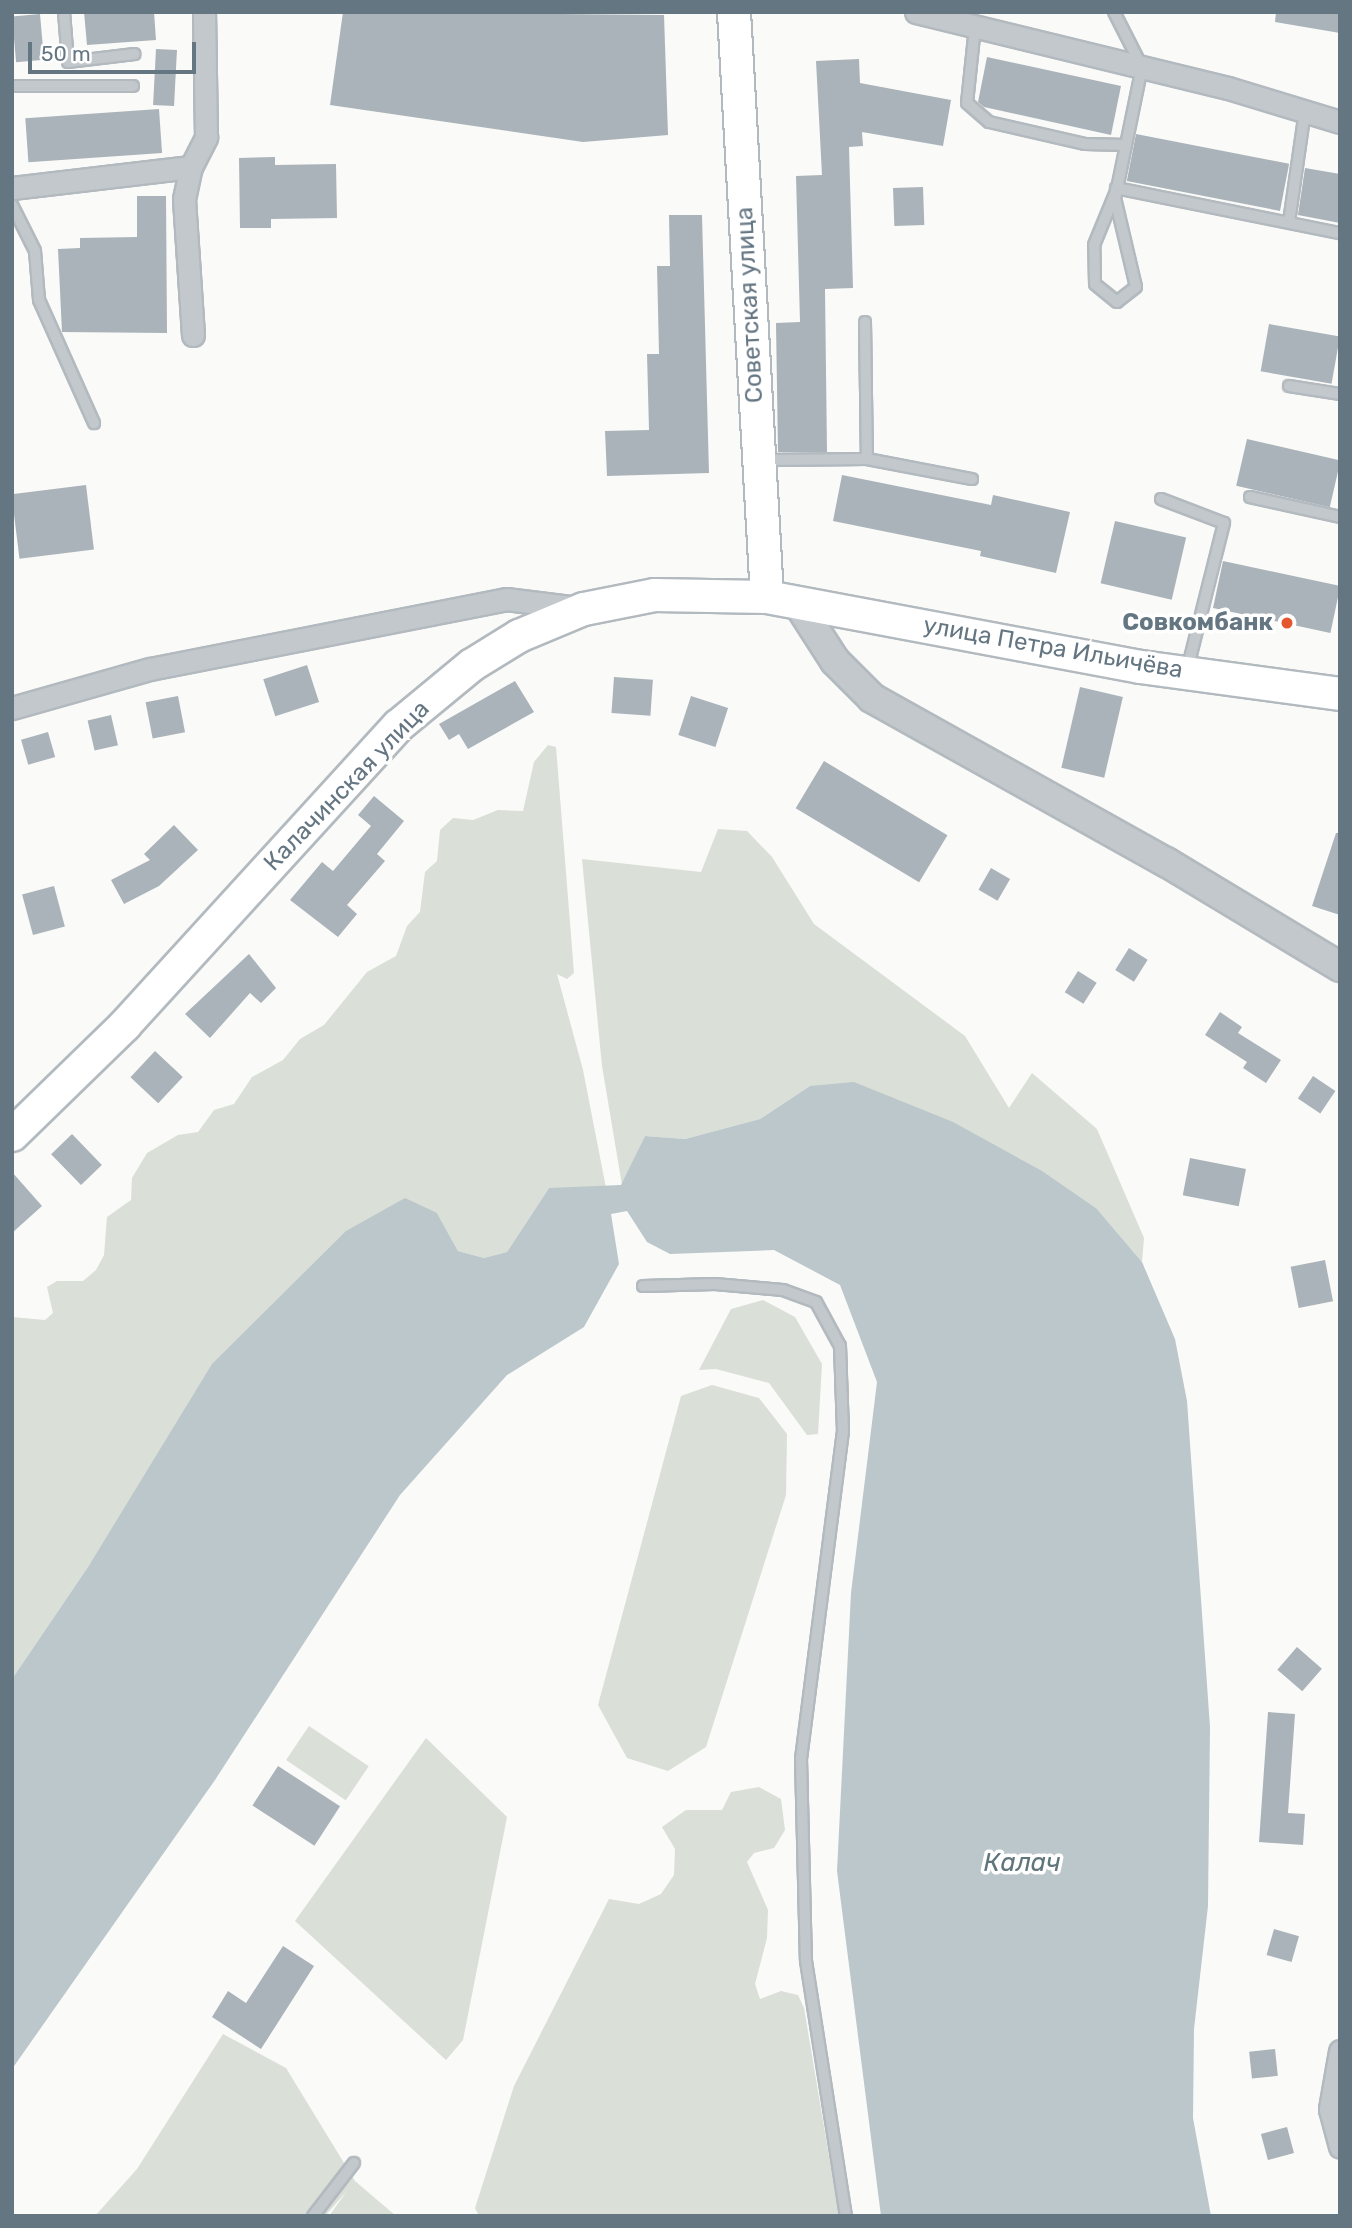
<!DOCTYPE html>
<html>
<head>
<meta charset="utf-8">
<style>
  body { margin:0 }
  #map { position:relative; width:1352px; height:2228px; overflow:hidden; background:#fafaf8; font-family:Rubik,sans-serif }
  div>[style] { position:absolute }
  [style*='--x'] { left:calc(var(--x)*1px); top:calc(var(--y)*1px); width:calc(var(--w)*1px); rotate:calc(var(--a)*1deg) }
  .green>* { inset:0; background:#dadfd7; transform-origin:0 0 }
  .water>* { inset:0; background:#bbc7cb }
  .building>* { inset:0; background:#aab3b9; transform-origin:0 0 }
  .roads { filter:drop-shadow(2px 0 #b3babf) drop-shadow(-2px 0 #b3babf) drop-shadow(0 2px #b3babf) drop-shadow(0 -2px #b3babf) }
  .service>* { height:10px; margin:-5px; padding:0 5px; transform-origin:5px; border-radius:5px; background:#c3c8cc }
  .minor>* { height:21px; margin:-10.5px; padding:0 10.5px; transform-origin:10.5px; border-radius:10.5px; background:#c3c8cc }
  .tertiary>* { height:28px; margin:-14px; padding:0 14px; transform-origin:14px; border-radius:14px; background:#c3c8cc }
  .secondary>* { height:32px; margin:-16px; padding:0 16px; transform-origin:16px; border-radius:16px; background:#fff }
  .dots>* { width:19px; height:19px; translate:-50% -50%; box-sizing:border-box; border:4px solid #fff; border-radius:50% }
  span { translate:-50% -50%; white-space:nowrap; text-align:center; line-height:1.15; -webkit-text-stroke:7px #fff; paint-order:stroke }
  .street-label { font-size:24px; color:#657683 }
  .poi-label { font-size:24px; color:#657683; font-weight:700 }
  .right { translate:-100% -50%; text-align:right }
  .water-label { font-size:26px; color:#60757c; font-style:italic }
  .frame { position:absolute; inset:0; border:14px solid #657683; pointer-events:none }
  .scale { position:absolute; left:28px; top:42px; width:168px; height:32px; box-sizing:border-box; border:4px solid #657683; border-top:0; padding-left:9px; font-size:21px; line-height:24px; white-space:nowrap; color:#657683; -webkit-text-stroke:5px #fff; paint-order:stroke }
</style>
</head>
<body>
<div id="map">
  <div class="green">
    <div style="clip-path:polygon(548px 745px,556px 747px,574px 973px,567px 979px,557px 974px,583px 1070px,606px 1188px,549px 1188px,507px 1252px,484px 1258px,458px 1251px,437px 1213px,90px 1564px,12px 1679px,12px 1317px,45px 1320px,53px 1313px,47px 1287px,57px 1281px,83px 1281px,96px 1270px,104px 1255px,107px 1217px,131px 1200px,132px 1178px,147px 1153px,178px 1135px,198px 1132px,214px 1110px,234px 1104px,252px 1077px,283px 1060px,300px 1039px,324px 1025px,367px 972px,396px 956px,407px 926px,420px 912px,425px 872px,437px 861px,440px 830px,453px 818px,473px 820px,498px 810px,523px 811px,534px 762px)"></div>
    <div style="clip-path:polygon(718px 829px,747px 831px,772px 857px,814px 924px,965px 1036px,1009px 1108px,1032px 1073px,1097px 1129px,1144px 1238px,1142px 1262px,1097px 1209px,810px 1086px,760px 1119px,685px 1139px,645px 1136px,622px 1185px,602px 1066px,582px 859px,701px 872px)"></div>
    <div style="clip-path:polygon(763px 1300px,795px 1317px,822px 1364px,818px 1434px,807px 1435px,769px 1383px,716px 1369px,699px 1370px,731px 1309px)"></div>
    <div style="clip-path:polygon(712px 1385px,759px 1398px,787px 1434px,786px 1495px,706px 1747px,668px 1771px,627px 1758px,598px 1705px,681px 1396px)"></div>
    <div style="left:309px;top:1726px;width:72px;height:41px;rotate:34deg"></div>
    <div style="clip-path:polygon(426px 1738px,507px 1817px,463px 2040px,446px 2060px,295px 1921px)"></div>
    <div style="clip-path:polygon(759px 1787px,781px 1799px,785px 1830px,774px 1848px,754px 1853px,747px 1862px,768px 1910px,767px 1938px,755px 1984px,760px 1999px,781px 1991px,798px 1995px,804px 2008px,839px 2216px,479px 2216px,475px 2208px,514px 2086px,609px 1899px,639px 1904px,661px 1894px,674px 1875px,675px 1849px,662px 1827px,686px 1810px,722px 1810px,731px 1792px)"></div>
    <div style="clip-path:polygon(223px 2034px,286px 2068px,355px 2181px,396px 2216px,329px 2216px,347px 2191px,325px 2216px,95px 2216px,137px 2169px)"></div>
  </div>
  <div class="water">
    <div style="clip-path:polygon(854px 1082px,953px 1122px,1042px 1171px,1097px 1209px,1142px 1262px,1175px 1339px,1187px 1401px,1210px 1727px,1208px 1906px,1194px 2029px,1193px 2118px,1211px 2216px,881px 2216px,837px 1871px,851px 1593px,877px 1382px,840px 1285px,774px 1250px,670px 1254px,647px 1242px,627px 1211px,611px 1214px,619px 1264px,584px 1327px,507px 1375px,400px 1495px,215px 1780px,12px 2069px,12px 1679px,90px 1564px,212px 1364px,346px 1231px,405px 1198px,437px 1213px,458px 1251px,484px 1258px,507px 1252px,549px 1188px,621px 1185px,645px 1136px,685px 1139px,760px 1119px,810px 1086px)"></div>
  </div>
  <div class="building">
    <div style="clip-path:polygon(84px 12px,154px 12px,156px 40px,87px 45px)"></div>
    <div style="clip-path:polygon(343px 12px,664px 15px,668px 135px,583px 142px,330px 105px)"></div>
    <div style="clip-path:polygon(1276px 12px,1340px 12px,1340px 33px,1275px 22px)"></div>
    <div style="left:40px;top:14px;width:46px;height:28px;rotate:85deg"></div>
    <div style="left:156px;top:49px;width:21px;height:56px;rotate:3deg"></div>
    <div style="clip-path:polygon(987px 57px,1121px 86px,1111px 135px,984px 107px,978px 102px)"></div>
    <div style="clip-path:polygon(859px 59px,860px 83px,951px 100px,943px 146px,862px 132px,863px 146px,849px 147px,853px 288px,825px 289px,827px 452px,778px 452px,776px 323px,800px 322px,796px 176px,822px 175px,816px 61px)"></div>
    <div style="left:159px;top:109px;width:44px;height:134px;rotate:86deg"></div>
    <div style="left:1136px;top:134px;width:156px;height:48px;rotate:11deg"></div>
    <div style="clip-path:polygon(275px 157px,275px 165px,336px 164px,337px 218px,271px 219px,271px 228px,240px 228px,239px 158px)"></div>
    <div style="clip-path:polygon(1305px 168px,1340px 174px,1340px 223px,1298px 215px)"></div>
    <div style="left:923px;top:187px;width:38px;height:30px;rotate:88deg"></div>
    <div style="clip-path:polygon(137px 196px,166px 196px,167px 333px,62px 332px,58px 249px,80px 248px,80px 238px,137px 237px)"></div>
    <div style="clip-path:polygon(669px 215px,702px 215px,709px 473px,607px 476px,605px 431px,649px 430px,647px 354px,659px 354px,657px 266px,670px 266px)"></div>
    <div style="left:1269px;top:324px;width:72px;height:48px;rotate:10deg"></div>
    <div style="left:1247px;top:439px;width:96px;height:48px;rotate:13deg"></div>
    <div style="clip-path:polygon(842px 475px,991px 505px,993px 495px,1070px 512px,1056px 573px,980px 556px,981px 551px,833px 521px)"></div>
    <div style="left:86px;top:485px;width:65px;height:75px;rotate:83deg"></div>
    <div style="left:1115px;top:521px;width:73px;height:64px;rotate:13deg"></div>
    <div style="left:1223px;top:561px;width:120px;height:48px;rotate:12deg"></div>
    <div style="left:307px;top:665px;width:39px;height:46px;rotate:72deg"></div>
    <div style="left:614px;top:677px;width:39px;height:36px;rotate:4deg"></div>
    <div style="clip-path:polygon(515px 681px,534px 712px,468px 749px,459px 734px,449px 740px,439px 724px)"></div>
    <div style="left:1080px;top:687px;width:44px;height:83px;rotate:13deg"></div>
    <div style="left:178px;top:696px;width:37px;height:33px;rotate:79deg"></div>
    <div style="left:691px;top:696px;width:39px;height:41px;rotate:18deg"></div>
    <div style="left:111px;top:715px;width:31px;height:24px;rotate:77deg"></div>
    <div style="left:48px;top:732px;width:26px;height:28px;rotate:74deg"></div>
    <div style="left:824px;top:761px;width:144px;height:55px;rotate:31deg"></div>
    <div style="clip-path:polygon(374px 796px,404px 821px,377px 854px,385px 861px,347px 905px,357px 914px,338px 937px,290px 900px,322px 862px,333px 871px,371px 826px,358px 815px)"></div>
    <div style="clip-path:polygon(174px 825px,198px 850px,159px 886px,124px 904px,111px 880px,150px 860px,144px 854px)"></div>
    <div style="clip-path:polygon(1336px 833px,1340px 833px,1340px 915px,1312px 906px)"></div>
    <div style="left:991px;top:868px;width:22px;height:25px;rotate:30deg"></div>
    <div style="left:54px;top:886px;width:42px;height:33px;rotate:75deg"></div>
    <div style="left:1129px;top:948px;width:22px;height:26px;rotate:32deg"></div>
    <div style="clip-path:polygon(249px 954px,276px 988px,261px 1003px,250px 993px,210px 1038px,185px 1014px)"></div>
    <div style="left:1078px;top:971px;width:22px;height:25px;rotate:32deg"></div>
    <div style="clip-path:polygon(1220px 1012px,1242px 1027px,1238px 1033px,1281px 1060px,1266px 1083px,1243px 1068px,1247px 1062px,1205px 1035px)"></div>
    <div style="left:155px;top:1051px;width:38px;height:36px;rotate:43deg"></div>
    <div style="left:1313px;top:1076px;width:27px;height:27px;rotate:34deg"></div>
    <div style="left:72px;top:1134px;width:43px;height:29px;rotate:46deg"></div>
    <div style="left:1190px;top:1158px;width:57px;height:38px;rotate:11deg"></div>
    <div style="clip-path:polygon(12px 1172px,42px 1206px,12px 1233px)"></div>
    <div style="left:1325px;top:1260px;width:42px;height:35px;rotate:79deg"></div>
    <div style="left:1297px;top:1647px;width:33px;height:30px;rotate:41deg"></div>
    <div style="clip-path:polygon(1268px 1712px,1295px 1714px,1288px 1813px,1305px 1814px,1303px 1845px,1259px 1842px)"></div>
    <div style="left:278px;top:1766px;width:74px;height:47px;rotate:33deg"></div>
    <div style="left:1274px;top:1929px;width:26px;height:27px;rotate:16deg"></div>
    <div style="clip-path:polygon(283px 1946px,314px 1966px,261px 2049px,212px 2017px,228px 1991px,246px 2003px)"></div>
    <div style="left:1275px;top:2049px;width:27px;height:26px;rotate:84deg"></div>
    <div style="left:1287px;top:2127px;width:27px;height:27px;rotate:75deg"></div>
  </div>
  <div class="roads">
    <div class="service">
      <div style="--x:64;--y:12;--w:50;--a:85.4"></div>
      <div style="--x:68;--y:62;--w:67;--a:-6.8"></div>
      <div style="--x:1114;--y:12;--w:62;--a:63"></div>
      <div style="--x:1142;--y:67;--w:134;--a:101.6"></div>
      <div style="--x:1115;--y:198;--w:91;--a:76.7"></div>
      <div style="--x:1136;--y:287;--w:24;--a:142"></div>
      <div style="--x:1117;--y:302;--w:28;--a:-141"></div>
      <div style="--x:1095;--y:284;--w:39;--a:-91"></div>
      <div style="--x:1094;--y:245;--w:61;--a:-67.7"></div>
      <div style="--x:975;--y:27;--w:76;--a:96"></div>
      <div style="--x:967;--y:103;--w:29;--a:41"></div>
      <div style="--x:989;--y:122;--w:98;--a:12.9"></div>
      <div style="--x:1085;--y:144;--w:41;--a:1.4"></div>
      <div style="--x:12;--y:86;--w:121;--a:0"></div>
      <div style="--x:1116;--y:188;--w:228;--a:11.4"></div>
      <div style="--x:12;--y:205;--w:51;--a:63.4"></div>
      <div style="--x:35;--y:251;--w:49;--a:85.3"></div>
      <div style="--x:39;--y:300;--w:135;--a:65.9"></div>
      <div style="--x:1289;--y:222;--w:112;--a:-81.8"></div>
      <div style="--x:865;--y:322;--w:137;--a:89.2"></div>
      <div style="--x:1289;--y:386;--w:52;--a:8.9"></div>
      <div style="--x:764;--y:460;--w:103;--a:-0.6"></div>
      <div style="--x:867;--y:459;--w:107;--a:10.8"></div>
      <div style="--x:1250;--y:497;--w:92;--a:12.5"></div>
      <div style="--x:1161;--y:499;--w:67;--a:20.9"></div>
      <div style="--x:1224;--y:523;--w:152;--a:104.1"></div>
      <div style="--x:643;--y:1286;--w:72;--a:-1.6"></div>
      <div style="--x:715;--y:1284;--w:68;--a:5"></div>
      <div style="--x:783;--y:1290;--w:35;--a:20"></div>
      <div style="--x:816;--y:1302;--w:50;--a:61.4"></div>
      <div style="--x:840;--y:1346;--w:85;--a:88"></div>
      <div style="--x:843;--y:1431;--w:331;--a:97.3"></div>
      <div style="--x:801;--y:1759;--w:202;--a:88.6"></div>
      <div style="--x:806;--y:1961;--w:258;--a:81.1"></div>
      <div style="--x:313;--y:2216;--w:67;--a:-52.3"></div>
    </div>
    <div class="minor">
      <div style="--x:916;--y:12;--w:321;--a:13.7"></div>
      <div style="--x:1228;--y:88;--w:117;--a:16.9"></div>
      <div style="--x:12;--y:188;--w:180;--a:-6.7"></div>
      <div style="--x:193;--y:335;--w:136;--a:-93.8"></div>
      <div style="--x:184;--y:199;--w:33;--a:-78"></div>
      <div style="--x:191;--y:167;--w:34;--a:-63"></div>
      <div style="--x:206;--y:137;--w:125;--a:-90.9"></div>
      <div style="--x:12;--y:708;--w:143;--a:-15.8"></div>
      <div style="--x:150;--y:669;--w:363;--a:-11.1"></div>
      <div style="--x:506;--y:599;--w:73;--a:7.1"></div>
      <div style="--x:1340;--y:2051;--w:59;--a:99.8"></div>
      <div style="--x:1330;--y:2109;--w:39;--a:75"></div>
    </div>
    <div class="tertiary">
      <div style="--x:797;--y:602;--w:70;--a:57.2"></div>
      <div style="--x:835;--y:661;--w:52;--a:45"></div>
      <div style="--x:872;--y:698;--w:337;--a:29.2"></div>
      <div style="--x:1166;--y:862;--w:203;--a:31.1"></div>
    </div>
    <div class="secondary">
      <div style="--x:734;--y:12;--w:586;--a:86.77"></div>
      <div style="--x:12;--y:1135;--w:158;--a:-44.2"></div>
      <div style="--x:125;--y:1025;--w:405;--a:-47.6"></div>
      <div style="--x:398;--y:726;--w:96;--a:-39.5"></div>
      <div style="--x:472;--y:665;--w:55;--a:-31.7"></div>
      <div style="--x:519;--y:636;--w:70;--a:-22.6"></div>
      <div style="--x:584;--y:609;--w:72;--a:-11.2"></div>
      <div style="--x:655;--y:595;--w:112;--a:1"></div>
      <div style="--x:767;--y:597;--w:380;--a:10.6"></div>
      <div style="--x:1141;--y:667;--w:201;--a:7.7"></div>
    </div>
  </div>
  <div class="dots">
    <div style="left:1287px;top:623px;background:#e4572e"></div>
  </div>
  <div class="street-label">
    <span style="left:750px;top:305px;rotate:-93deg">Советская улица</span>
    <span style="left:1053px;top:648px;rotate:10deg">улица Петра Ильичёва</span>
    <span style="left:347px;top:786px;rotate:-46deg">Калачинская улица</span>
  </div>
  <div class="poi-label">
    <span class="right" style="left:1273px;top:623px">Совкомбанк</span>
  </div>
  <div class="water-label">
    <span style="left:1022px;top:1863px">Калач</span>
  </div>
  <div class="frame"></div>
  <div class="scale">50 m</div>
</div>
</body>
</html>
